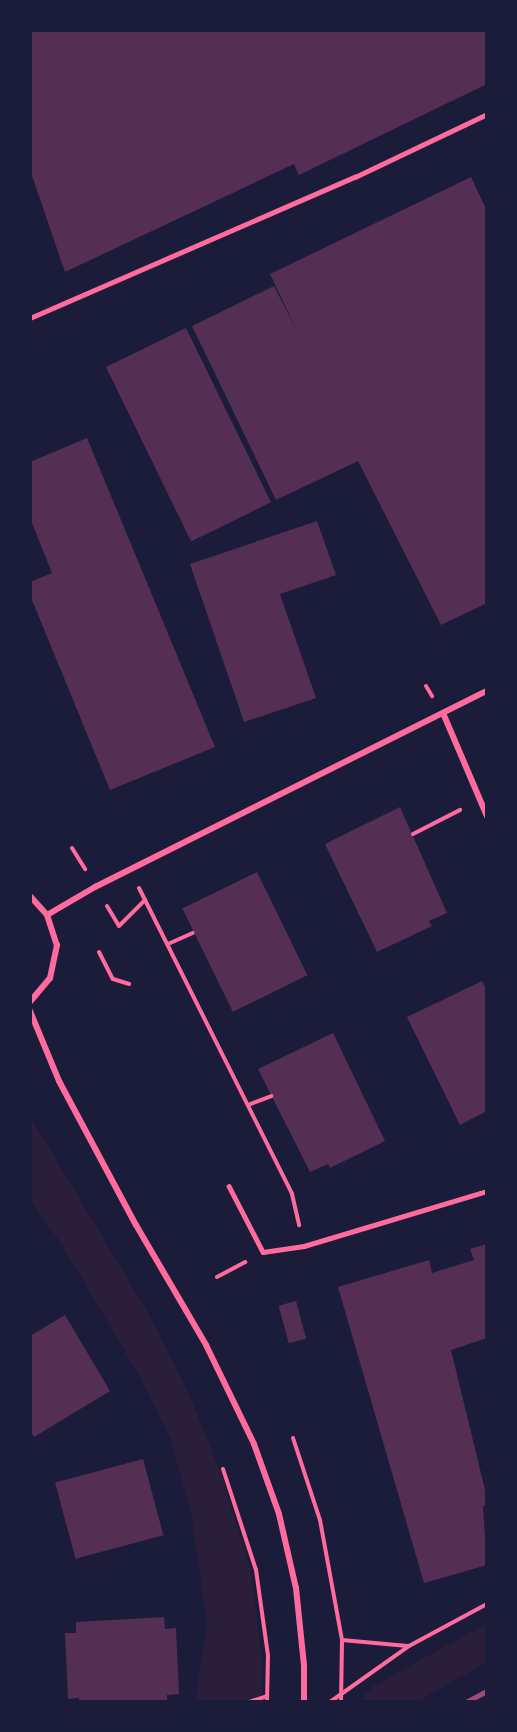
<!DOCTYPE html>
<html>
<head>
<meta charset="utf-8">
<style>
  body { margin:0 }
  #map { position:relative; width:517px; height:1732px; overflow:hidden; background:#1b1b3a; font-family:Figtree,sans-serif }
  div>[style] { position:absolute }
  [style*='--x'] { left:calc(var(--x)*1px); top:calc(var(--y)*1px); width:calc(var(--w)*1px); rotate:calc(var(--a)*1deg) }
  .green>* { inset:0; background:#2a1e3b }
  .building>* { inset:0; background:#542f53; transform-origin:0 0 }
  .path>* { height:4px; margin:-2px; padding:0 2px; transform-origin:2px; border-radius:2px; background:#ff6b9d }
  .service>* { height:4.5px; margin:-2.25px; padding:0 2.25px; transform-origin:2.25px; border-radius:2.25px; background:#ff6b9d }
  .minor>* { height:6px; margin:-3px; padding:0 3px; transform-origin:3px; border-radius:3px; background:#ff6b9d }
  .rail>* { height:4.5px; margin:-2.25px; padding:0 2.25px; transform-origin:2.25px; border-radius:2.25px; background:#a44b75 }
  span { translate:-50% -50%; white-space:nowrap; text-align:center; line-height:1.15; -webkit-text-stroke:5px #1b1b3a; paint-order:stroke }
  .frame { position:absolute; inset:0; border:32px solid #1b1b3a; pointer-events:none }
</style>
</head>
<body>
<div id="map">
  <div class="green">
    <div style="clip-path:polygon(30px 1116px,151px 1318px,189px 1394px,222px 1476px,252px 1576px,262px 1662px,262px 1695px,239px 1702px,195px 1702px,207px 1626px,191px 1513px,170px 1438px,136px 1370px,62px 1245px,30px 1199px)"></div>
    <div style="clip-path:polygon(487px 1623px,487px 1662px,417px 1702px,359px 1702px,372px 1687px)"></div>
  </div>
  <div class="building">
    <div style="clip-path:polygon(30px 30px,487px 30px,487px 84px,299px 175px,294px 164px,65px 272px,30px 170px)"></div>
    <div style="clip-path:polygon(471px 177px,487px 211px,487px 603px,441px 625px,358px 461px,276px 500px,192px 326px,274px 286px,297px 331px,270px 274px)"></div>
    <div style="left:186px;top:328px;width:194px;height:89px;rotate:64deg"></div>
    <div style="clip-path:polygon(87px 438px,215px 747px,110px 790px,30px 595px,30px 582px,52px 573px,30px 518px,30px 462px)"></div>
    <div style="clip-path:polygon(317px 521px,336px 575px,280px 594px,316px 698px,244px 722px,190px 564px)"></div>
    <div style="clip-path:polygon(400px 807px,447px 913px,429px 921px,432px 926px,377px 952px,325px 844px)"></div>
    <div style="left:257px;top:872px;width:115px;height:83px;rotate:64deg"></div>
    <div style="clip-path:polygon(482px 981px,487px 991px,487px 1111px,460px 1125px,407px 1017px)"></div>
    <div style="clip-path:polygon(333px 1033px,385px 1141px,330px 1168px,328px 1164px,310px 1172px,258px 1069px)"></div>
    <div style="clip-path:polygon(487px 1244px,487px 1338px,451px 1350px,487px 1498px,487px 1506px,483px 1506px,487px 1565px,424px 1583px,338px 1287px,429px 1260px,432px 1273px,474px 1260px,470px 1249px)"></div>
    <div style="left:296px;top:1301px;width:39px;height:18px;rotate:75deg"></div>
    <div style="clip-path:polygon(65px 1315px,110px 1391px,34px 1437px,30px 1430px,30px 1336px)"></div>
    <div style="left:143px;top:1459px;width:79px;height:91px;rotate:75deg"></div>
    <div style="clip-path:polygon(164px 1617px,165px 1629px,176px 1628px,179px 1694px,167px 1695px,167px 1702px,79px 1702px,79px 1698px,68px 1699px,65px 1633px,76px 1633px,76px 1622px)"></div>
  </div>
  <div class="path">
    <div style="--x:426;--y:686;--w:12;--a:59"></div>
    <div style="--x:413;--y:834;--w:53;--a:-27.1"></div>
    <div style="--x:72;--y:848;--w:25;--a:58"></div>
    <div style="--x:139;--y:888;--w:342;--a:63.4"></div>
    <div style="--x:292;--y:1194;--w:32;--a:77"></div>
    <div style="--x:107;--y:906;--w:23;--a:59"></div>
    <div style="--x:119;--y:926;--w:37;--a:-45"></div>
    <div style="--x:168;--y:944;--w:27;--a:-24"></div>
    <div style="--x:99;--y:952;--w:30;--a:63"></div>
    <div style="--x:113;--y:979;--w:17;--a:17"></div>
    <div style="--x:248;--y:1105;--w:25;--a:-21"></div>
    <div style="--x:217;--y:1277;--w:32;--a:-28"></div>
    <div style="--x:293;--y:1438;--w:86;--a:71.8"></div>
    <div style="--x:320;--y:1520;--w:122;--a:79.6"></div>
    <div style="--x:342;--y:1640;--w:62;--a:90.9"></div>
    <div style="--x:223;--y:1469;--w:106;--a:71.9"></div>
    <div style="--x:256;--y:1570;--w:86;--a:82"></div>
    <div style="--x:268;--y:1655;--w:47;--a:91.2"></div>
    <div style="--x:342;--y:1640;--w:66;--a:5.2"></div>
    <div style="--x:249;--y:1702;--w:19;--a:-18"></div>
    <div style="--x:330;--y:1702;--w:97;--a:-35.3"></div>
    <div style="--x:409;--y:1646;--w:89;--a:-28.3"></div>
  </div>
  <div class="service">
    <div style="--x:30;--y:318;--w:354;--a:-23.5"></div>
    <div style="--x:355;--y:177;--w:146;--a:-25.5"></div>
    <div style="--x:229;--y:1186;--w:74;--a:62.7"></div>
    <div style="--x:263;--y:1252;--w:41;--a:-8.3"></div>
    <div style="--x:304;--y:1246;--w:191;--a:-16.7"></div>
  </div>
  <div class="minor">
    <div style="--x:443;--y:713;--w:112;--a:66.9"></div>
    <div style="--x:30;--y:896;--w:25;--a:48"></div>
    <div style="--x:47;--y:915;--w:32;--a:72"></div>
    <div style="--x:57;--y:945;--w:34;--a:102"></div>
    <div style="--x:50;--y:978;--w:31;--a:130"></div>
    <div style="--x:47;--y:915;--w:56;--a:-30.3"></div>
    <div style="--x:95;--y:887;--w:438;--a:-26.6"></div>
    <div style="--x:30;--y:1011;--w:76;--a:67.5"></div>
    <div style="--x:59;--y:1081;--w:163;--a:61.9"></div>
    <div style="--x:136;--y:1225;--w:139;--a:59.7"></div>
    <div style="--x:206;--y:1345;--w:110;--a:64.1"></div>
    <div style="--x:254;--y:1444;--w:74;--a:70.3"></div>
    <div style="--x:279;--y:1514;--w:76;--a:77.1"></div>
    <div style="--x:296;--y:1588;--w:77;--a:84.1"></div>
    <div style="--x:304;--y:1665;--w:37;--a:90"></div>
  </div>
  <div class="rail">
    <div style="--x:466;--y:1702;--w:24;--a:-28"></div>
  </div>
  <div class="frame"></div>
</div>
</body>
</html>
